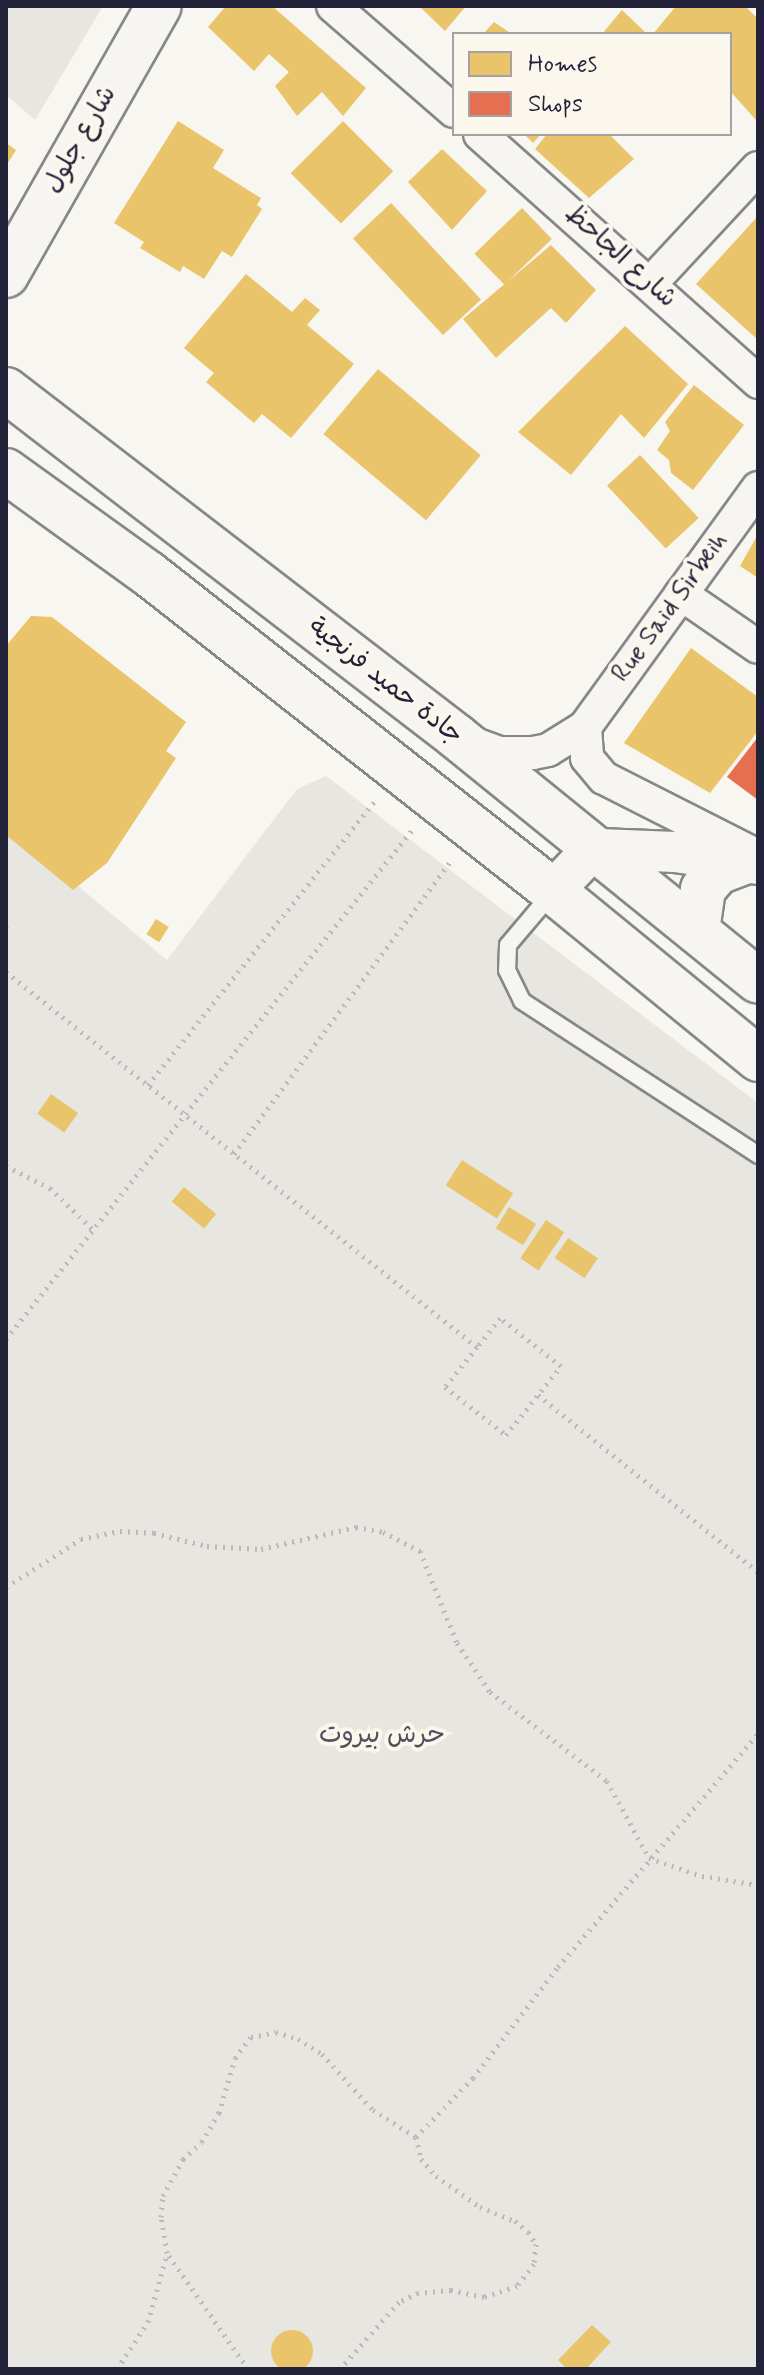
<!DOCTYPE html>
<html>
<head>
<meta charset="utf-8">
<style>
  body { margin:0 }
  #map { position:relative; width:764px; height:2375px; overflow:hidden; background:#f8f6f0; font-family:Mynerve,"Playpen Sans Arabic",sans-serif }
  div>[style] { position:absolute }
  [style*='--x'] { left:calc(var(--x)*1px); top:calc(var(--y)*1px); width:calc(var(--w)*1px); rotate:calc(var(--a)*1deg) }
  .green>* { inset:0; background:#e8e6e0 }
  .homes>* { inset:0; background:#e9c46a; transform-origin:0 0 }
  .round { border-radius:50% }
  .shops>* { inset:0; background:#e76f51 }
  .path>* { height:5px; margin-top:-2.5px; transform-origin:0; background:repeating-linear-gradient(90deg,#bcbab9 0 2px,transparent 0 8px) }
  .roads { filter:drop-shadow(2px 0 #878688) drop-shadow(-2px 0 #878688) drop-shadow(0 2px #878688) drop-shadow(0 -2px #878688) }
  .service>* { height:16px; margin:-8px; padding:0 8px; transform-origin:8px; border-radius:8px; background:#f6f5f1 }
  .minor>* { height:32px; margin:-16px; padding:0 16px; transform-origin:16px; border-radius:16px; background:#f6f5f1 }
  .tertiary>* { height:40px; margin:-20px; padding:0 20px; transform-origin:20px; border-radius:20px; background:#f6f5f1 }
  .secondary>* { height:44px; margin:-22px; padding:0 22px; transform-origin:22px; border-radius:22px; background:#f6f5f1 }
  .primary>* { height:44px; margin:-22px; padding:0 22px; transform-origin:22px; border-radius:22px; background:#f6f5f1 }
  span { translate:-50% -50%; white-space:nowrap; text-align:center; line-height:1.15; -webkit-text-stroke:8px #fbf7ec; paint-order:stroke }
  .street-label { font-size:26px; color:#22223b }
  .park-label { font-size:26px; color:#505061 }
  .frame { position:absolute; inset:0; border:8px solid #22223b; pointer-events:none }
  .legend { position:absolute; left:452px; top:32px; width:280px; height:104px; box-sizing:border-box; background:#fbf7ec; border:2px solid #a4a2a5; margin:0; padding:10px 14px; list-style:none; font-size:24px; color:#22223b }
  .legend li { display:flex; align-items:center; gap:16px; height:40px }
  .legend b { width:40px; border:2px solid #a4a2a5 }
</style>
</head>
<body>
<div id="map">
  <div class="green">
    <div style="clip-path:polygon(6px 6px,103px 6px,35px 120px,6px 95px)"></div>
    <div style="clip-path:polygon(326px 776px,758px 1103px,758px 2369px,6px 2369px,6px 826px,167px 960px,297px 789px)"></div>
  </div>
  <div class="homes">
    <div style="clip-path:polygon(226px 6px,272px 6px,366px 88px,343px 116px,322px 92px,297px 116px,275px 86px,289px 72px,269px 54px,254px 71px,208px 27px)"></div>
    <div style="clip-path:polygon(419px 6px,466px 6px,445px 31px)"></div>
    <div style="clip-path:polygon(676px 6px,745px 6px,758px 19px,756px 120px,730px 91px,730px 34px,653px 34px)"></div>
    <div style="clip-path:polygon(622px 10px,647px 34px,602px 34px)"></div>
    <div style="clip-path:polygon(494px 22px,512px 34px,483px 34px)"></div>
    <div style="clip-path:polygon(178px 121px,224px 150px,213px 168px,261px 198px,257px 205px,262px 209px,232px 257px,222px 251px,204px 279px,183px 266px,180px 272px,140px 248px,144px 242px,114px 223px)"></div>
    <div style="left:343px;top:121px;width:71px;height:74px;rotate:45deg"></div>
    <div style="clip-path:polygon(524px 134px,541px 134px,533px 143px)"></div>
    <div style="clip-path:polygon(547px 134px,609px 134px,634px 159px,589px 198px,535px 149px)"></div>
    <div style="clip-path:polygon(6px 143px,16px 150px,6px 166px)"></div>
    <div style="clip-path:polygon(442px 149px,487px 191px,452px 230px,408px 182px)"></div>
    <div style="left:391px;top:203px;width:132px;height:52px;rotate:47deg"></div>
    <div style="left:522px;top:208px;width:43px;height:66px;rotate:46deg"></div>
    <div style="clip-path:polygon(758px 216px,758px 340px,696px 284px)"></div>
    <div style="clip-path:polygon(551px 245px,596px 290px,566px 323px,551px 308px,496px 358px,463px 319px)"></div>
    <div style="clip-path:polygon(246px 274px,292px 312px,305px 298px,320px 310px,307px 325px,354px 364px,291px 438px,262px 414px,254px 423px,206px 382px,214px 373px,184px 348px)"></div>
    <div style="clip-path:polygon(625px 326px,688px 384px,644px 438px,621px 414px,571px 475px,518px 432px)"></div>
    <div style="left:378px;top:369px;width:134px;height:85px;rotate:40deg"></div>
    <div style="clip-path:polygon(694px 385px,744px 425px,693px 490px,671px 473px,669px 460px,657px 450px,670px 431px,665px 422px)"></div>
    <div style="left:640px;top:455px;width:86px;height:45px;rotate:47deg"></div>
    <div style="clip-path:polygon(758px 534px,758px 578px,740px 566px)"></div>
    <div style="clip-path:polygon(31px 616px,52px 617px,186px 722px,166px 751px,176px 758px,107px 863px,73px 890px,6px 835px,6px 646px)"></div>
    <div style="clip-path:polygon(691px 648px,758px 697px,758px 731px,710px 793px,624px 743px)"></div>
    <div style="left:156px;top:919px;width:15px;height:18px;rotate:32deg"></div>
    <div style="left:51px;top:1094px;width:33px;height:24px;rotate:35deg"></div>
    <div style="left:462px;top:1160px;width:61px;height:30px;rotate:33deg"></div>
    <div style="left:184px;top:1187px;width:42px;height:19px;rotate:40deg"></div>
    <div style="left:509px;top:1207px;width:32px;height:25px;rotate:32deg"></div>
    <div style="left:546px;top:1220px;width:22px;height:46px;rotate:34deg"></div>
    <div style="left:568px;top:1238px;width:36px;height:24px;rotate:34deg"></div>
    <div style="clip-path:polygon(592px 2325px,611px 2342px,586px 2369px,567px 2369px,558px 2360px)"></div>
    <div class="round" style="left:271px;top:2330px;width:42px;height:42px"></div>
  </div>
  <div class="shops">
    <div style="clip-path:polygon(758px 737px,758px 800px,727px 777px)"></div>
  </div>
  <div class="path">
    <div style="--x:6;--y:926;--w:2;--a:90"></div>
    <div style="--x:6;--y:972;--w:602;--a:38.53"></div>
    <div style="--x:477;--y:1347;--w:51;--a:128.7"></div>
    <div style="--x:445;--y:1387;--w:78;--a:38.2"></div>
    <div style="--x:506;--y:1435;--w:88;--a:-51.4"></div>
    <div style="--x:561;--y:1366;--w:78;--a:-141.8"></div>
    <div style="--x:500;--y:1318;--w:37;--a:128"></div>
    <div style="--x:148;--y:1085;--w:366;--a:-51.4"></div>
    <div style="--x:234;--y:1154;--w:367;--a:-53.5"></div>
    <div style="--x:6;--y:1166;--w:49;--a:26.6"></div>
    <div style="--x:50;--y:1188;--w:60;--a:44.3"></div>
    <div style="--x:6;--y:1339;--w:651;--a:-51.42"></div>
    <div style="--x:538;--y:1395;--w:282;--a:38.8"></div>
    <div style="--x:6;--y:1587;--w:89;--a:-32.6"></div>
    <div style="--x:81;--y:1539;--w:40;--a:-12"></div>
    <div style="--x:120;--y:1531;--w:34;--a:3"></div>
    <div style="--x:154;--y:1533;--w:55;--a:13.8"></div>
    <div style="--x:207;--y:1546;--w:54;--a:3.2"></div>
    <div style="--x:261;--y:1549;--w:98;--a:-13"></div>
    <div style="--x:356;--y:1527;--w:27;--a:10"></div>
    <div style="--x:383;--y:1532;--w:42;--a:27.2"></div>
    <div style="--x:420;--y:1551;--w:99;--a:68.1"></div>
    <div style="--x:457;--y:1643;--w:59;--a:56"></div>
    <div style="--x:490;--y:1692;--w:147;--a:37.3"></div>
    <div style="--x:607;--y:1781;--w:88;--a:61.4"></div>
    <div style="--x:649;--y:1858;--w:56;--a:18.8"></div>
    <div style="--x:702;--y:1876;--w:57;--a:9.1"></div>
    <div style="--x:416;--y:2137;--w:82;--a:-46"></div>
    <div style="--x:473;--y:2078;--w:140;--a:-52.6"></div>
    <div style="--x:558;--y:1967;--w:307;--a:-49.4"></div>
    <div style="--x:117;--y:2369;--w:56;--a:-56.6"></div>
    <div style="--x:148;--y:2322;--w:71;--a:-74.4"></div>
    <div style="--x:248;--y:2369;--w:141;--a:-124.9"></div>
    <div style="--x:167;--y:2253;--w:36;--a:-99"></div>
    <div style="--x:161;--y:2217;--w:21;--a:-85"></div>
    <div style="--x:163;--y:2196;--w:42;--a:-61.6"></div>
    <div style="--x:183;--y:2159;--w:25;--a:-42"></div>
    <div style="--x:202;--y:2142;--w:34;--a:-60"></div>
    <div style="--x:219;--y:2113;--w:57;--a:-73.8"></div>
    <div style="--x:235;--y:2058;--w:26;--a:-53"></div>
    <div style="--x:251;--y:2037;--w:25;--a:-11"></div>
    <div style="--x:276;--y:2032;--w:23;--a:18"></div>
    <div style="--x:298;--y:2039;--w:28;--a:32"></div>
    <div style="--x:322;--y:2054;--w:76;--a:47.7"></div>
    <div style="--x:373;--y:2110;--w:51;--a:32.1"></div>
    <div style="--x:416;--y:2137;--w:23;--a:77"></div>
    <div style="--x:421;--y:2159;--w:23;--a:49"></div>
    <div style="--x:436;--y:2176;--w:54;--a:35.2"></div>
    <div style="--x:480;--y:2207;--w:38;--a:22"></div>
    <div style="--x:515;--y:2221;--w:17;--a:40"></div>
    <div style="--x:528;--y:2232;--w:14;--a:56"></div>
    <div style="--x:536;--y:2244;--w:20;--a:96"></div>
    <div style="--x:534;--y:2264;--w:28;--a:128"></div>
    <div style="--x:517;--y:2286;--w:35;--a:162"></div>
    <div style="--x:484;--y:2297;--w:34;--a:-168"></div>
    <div style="--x:451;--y:2290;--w:33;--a:175"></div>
    <div style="--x:418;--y:2293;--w:21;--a:155"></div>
    <div style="--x:399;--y:2302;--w:89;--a:131.4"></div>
  </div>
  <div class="roads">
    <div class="service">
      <div style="--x:552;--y:893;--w:68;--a:130.2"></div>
      <div style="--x:508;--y:945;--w:25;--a:92"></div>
      <div style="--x:507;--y:970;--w:34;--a:64"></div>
      <div style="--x:522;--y:1001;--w:282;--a:33.1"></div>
    </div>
    <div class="minor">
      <div style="--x:333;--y:6;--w:160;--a:41"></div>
      <div style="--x:480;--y:134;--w:373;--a:41.7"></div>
      <div style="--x:651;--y:283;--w:157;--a:-47.1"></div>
      <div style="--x:681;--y:594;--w:93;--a:34.5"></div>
      <div style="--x:585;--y:727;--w:31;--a:86"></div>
      <div style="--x:587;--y:758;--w:26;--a:50"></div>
      <div style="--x:604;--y:778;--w:173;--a:26.9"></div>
      <div style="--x:472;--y:743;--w:30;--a:20"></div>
      <div style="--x:500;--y:753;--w:33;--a:0"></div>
      <div style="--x:533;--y:753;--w:15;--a:-11"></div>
      <div style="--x:548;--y:750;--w:44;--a:-31.9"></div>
      <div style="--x:585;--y:727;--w:295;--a:-54.1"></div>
    </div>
    <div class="tertiary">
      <div style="--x:553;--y:891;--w:51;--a:-46.6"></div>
      <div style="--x:588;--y:854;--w:12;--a:-24"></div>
      <div style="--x:599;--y:849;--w:76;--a:2.3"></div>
      <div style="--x:675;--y:852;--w:84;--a:8.2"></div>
    </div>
    <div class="secondary">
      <div style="--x:6;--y:275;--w:309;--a:-60.4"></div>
    </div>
    <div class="primary">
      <div style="--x:6;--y:390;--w:569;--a:37.57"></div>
      <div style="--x:457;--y:737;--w:387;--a:39"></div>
      <div style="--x:6;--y:471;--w:176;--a:35.8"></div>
      <div style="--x:149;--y:574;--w:514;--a:38.12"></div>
      <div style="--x:553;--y:891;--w:265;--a:39.3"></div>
      <div style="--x:697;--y:931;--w:42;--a:-81.9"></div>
      <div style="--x:703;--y:889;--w:23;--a:-49"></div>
      <div style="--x:718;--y:872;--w:31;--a:-21"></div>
    </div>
  </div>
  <div class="street-label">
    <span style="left:81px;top:140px;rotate:-60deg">شارع جلول</span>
    <span style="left:620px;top:257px;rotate:42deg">شارع الجاحظ</span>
    <span style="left:671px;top:608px;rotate:-54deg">Rue Said Sirbeih</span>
    <span style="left:385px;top:682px;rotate:38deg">جادة حميد فرنجية</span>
  </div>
  <div class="park-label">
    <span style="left:382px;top:1736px">حرش بيروت</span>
  </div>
  <div class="frame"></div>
  <ul class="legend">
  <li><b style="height:22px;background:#e9c46a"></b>Homes</li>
  <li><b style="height:22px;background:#e76f51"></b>Shops</li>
  </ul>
</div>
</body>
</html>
